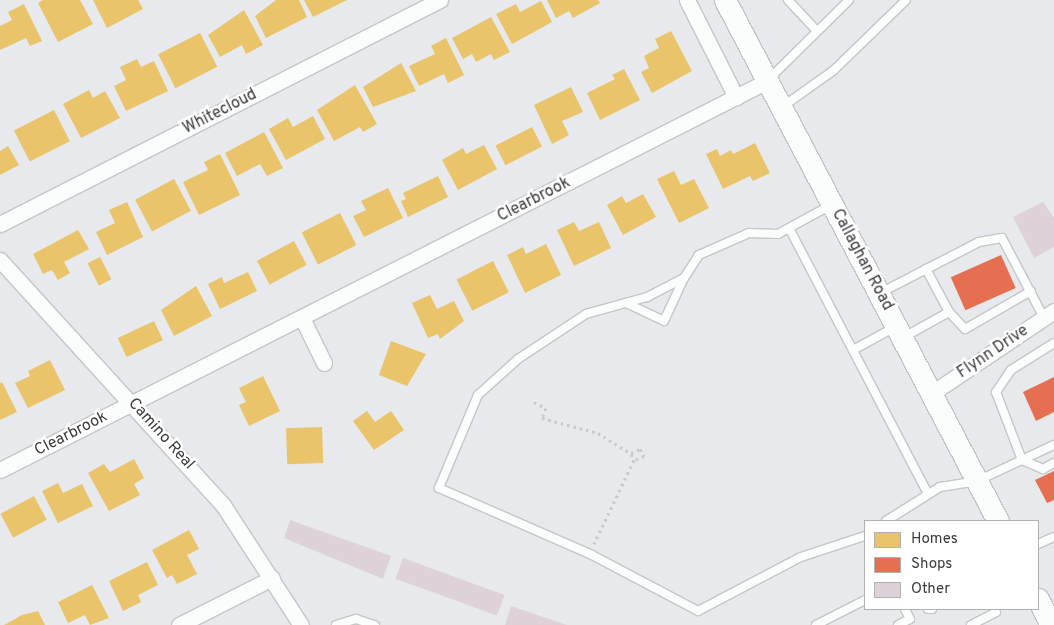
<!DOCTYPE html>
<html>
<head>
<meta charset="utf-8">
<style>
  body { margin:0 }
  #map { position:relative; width:1054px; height:625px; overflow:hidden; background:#e7e9ec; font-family:Overpass,sans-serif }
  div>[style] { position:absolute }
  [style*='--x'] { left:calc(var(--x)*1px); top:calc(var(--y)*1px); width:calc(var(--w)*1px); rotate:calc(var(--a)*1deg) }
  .homes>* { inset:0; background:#e9c46a; transform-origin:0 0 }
  .shops>* { inset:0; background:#e76f51; transform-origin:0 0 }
  .building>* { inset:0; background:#ddd2d9; transform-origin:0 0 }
  .path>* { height:3px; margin-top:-1.5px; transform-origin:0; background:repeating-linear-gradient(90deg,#c8c9c9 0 2.5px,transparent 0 6.5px) }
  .roads { filter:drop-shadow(1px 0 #c4c6c8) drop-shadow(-1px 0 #c4c6c8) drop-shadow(0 1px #c4c6c8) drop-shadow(0 -1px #c4c6c8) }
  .lane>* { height:8px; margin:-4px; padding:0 4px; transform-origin:4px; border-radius:4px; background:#fbfcfc }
  .street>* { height:15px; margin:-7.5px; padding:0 7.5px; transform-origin:7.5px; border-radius:7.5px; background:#fbfcfc }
  .secondary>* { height:21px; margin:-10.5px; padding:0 10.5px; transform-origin:10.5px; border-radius:10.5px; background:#fbfcfc }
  span { translate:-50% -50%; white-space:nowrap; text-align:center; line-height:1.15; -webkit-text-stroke:5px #fff; paint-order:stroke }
  .street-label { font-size:16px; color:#3b3c3e }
  .legend { position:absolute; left:864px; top:520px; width:175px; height:90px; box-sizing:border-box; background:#fff; border:1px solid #b1b1b2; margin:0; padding:6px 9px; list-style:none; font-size:15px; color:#3b3c3e }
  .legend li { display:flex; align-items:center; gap:10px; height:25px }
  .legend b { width:25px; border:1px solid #b1b1b2 }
</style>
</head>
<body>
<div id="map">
  <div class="homes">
    <div style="clip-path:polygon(43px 0,80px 0,93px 24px,58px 42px,38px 3px)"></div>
    <div style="clip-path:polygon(93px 0,138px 0,143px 9px,107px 28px)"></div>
    <div style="clip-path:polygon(276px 0,299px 0,307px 17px,266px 38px,255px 16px)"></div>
    <div style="clip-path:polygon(304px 0,347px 0,313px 17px)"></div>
    <div style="clip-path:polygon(547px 0,598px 0,600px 3px,573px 18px,569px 11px,556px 18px)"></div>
    <div style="clip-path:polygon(541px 1px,552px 22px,512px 44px,496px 14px,516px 4px,520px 12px)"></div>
    <div style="clip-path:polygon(24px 4px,42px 41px,30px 46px,26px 38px,0 50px,0 26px,12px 20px,8px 12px)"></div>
    <div style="clip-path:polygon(244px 10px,263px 45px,246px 54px,242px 45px,220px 57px,208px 35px)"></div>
    <div style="clip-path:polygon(491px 17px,510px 52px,494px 60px,491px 54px,476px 62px,472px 54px,463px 59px,452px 38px)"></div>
    <div style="clip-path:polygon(671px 31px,692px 71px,652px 93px,641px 72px,649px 68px,644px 56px,659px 48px,655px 39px)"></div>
    <div style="left:200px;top:33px;width:38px;height:47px;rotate:63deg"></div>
    <div style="clip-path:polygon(446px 38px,464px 75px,448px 83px,444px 74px,419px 86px,409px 66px,435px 54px,431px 46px)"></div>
    <div style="clip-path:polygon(137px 59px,141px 67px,154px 61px,168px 91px,126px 111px,114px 86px,126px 80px,120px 67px)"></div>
    <div style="clip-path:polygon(401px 63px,416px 91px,373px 107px,363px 87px)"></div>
    <div style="clip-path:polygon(624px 69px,640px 100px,600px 120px,587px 93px,615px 79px,612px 75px)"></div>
    <div style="clip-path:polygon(355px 85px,377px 124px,363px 132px,360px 127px,334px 141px,317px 110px)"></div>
    <div style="clip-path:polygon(571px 87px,583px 112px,562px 121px,569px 135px,552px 144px,534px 105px)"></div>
    <div style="clip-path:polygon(89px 90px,93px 98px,105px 91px,120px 118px,81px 138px,63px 104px)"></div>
    <div style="left:54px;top:110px;width:35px;height:45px;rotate:63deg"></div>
    <div style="clip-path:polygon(313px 116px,325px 139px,286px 160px,269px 129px,288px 118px,293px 127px)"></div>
    <div style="left:532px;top:127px;width:22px;height:41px;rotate:63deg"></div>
    <div style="clip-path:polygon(264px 132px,283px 168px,267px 176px,260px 164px,237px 176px,225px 153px)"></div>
    <div style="clip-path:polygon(755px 143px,770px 173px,753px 181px,750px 176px,723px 189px,706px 154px,717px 149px,720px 156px,731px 150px,733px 154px)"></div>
    <div style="clip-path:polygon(484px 145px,497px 169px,458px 190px,442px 160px,463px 148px,466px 154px)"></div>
    <div style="clip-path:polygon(8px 146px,19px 165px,0 175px,0 151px)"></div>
    <div style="clip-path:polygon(220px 154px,240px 195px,199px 215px,183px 182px,208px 170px,204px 162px)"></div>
    <div style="clip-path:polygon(674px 171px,681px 185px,694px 179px,709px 208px,679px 223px,657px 179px)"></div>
    <div style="clip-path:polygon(438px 176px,448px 197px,408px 217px,401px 201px,406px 199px,403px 193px)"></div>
    <div style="left:174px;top:179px;width:36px;height:44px;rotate:62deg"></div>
    <div style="clip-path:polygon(388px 188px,403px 218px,364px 237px,353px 216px,366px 210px,361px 201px)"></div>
    <div style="clip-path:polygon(643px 194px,656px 217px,623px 235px,607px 205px,622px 196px,626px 203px)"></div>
    <div style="clip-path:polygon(127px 202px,143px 237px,107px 255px,96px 232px,115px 223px,109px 210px)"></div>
    <div style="left:340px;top:213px;width:36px;height:43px;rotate:63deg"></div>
    <div style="clip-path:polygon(574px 222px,579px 231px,599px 222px,611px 248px,574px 266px,557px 230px)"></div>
    <div style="clip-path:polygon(78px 230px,89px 249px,64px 262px,70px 273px,58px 280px,52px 270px,43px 274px,33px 254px)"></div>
    <div style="left:294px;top:241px;width:27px;height:42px;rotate:62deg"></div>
    <div style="clip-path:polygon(546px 244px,561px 275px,525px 293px,507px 255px,523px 247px,526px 254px)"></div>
    <div style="left:100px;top:257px;width:25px;height:14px;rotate:63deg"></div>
    <div style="left:493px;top:261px;width:35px;height:41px;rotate:63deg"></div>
    <div style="clip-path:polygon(248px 272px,257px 291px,220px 309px,208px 284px,222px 277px,224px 283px)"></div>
    <div style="clip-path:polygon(196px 286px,212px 316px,174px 336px,161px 310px)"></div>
    <div style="clip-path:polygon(430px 295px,437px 309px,454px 301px,464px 321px,440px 339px,438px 334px,428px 338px,412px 303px)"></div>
    <div style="left:154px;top:321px;width:21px;height:40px;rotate:65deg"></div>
    <div style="clip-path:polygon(391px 341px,426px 354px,407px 386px,379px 375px)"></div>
    <div style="clip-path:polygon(50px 360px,65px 390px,28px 408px,15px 383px,30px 376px,28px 371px)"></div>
    <div style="clip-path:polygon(263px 376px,280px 411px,249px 426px,239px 405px,246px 402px,239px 388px)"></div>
    <div style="clip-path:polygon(2px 382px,17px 412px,0 420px,0 383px)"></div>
    <div style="clip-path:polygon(367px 411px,375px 422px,391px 411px,404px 430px,374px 450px,353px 421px)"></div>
    <div style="left:322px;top:427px;width:36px;height:36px;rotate:88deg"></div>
    <div style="clip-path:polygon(134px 459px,144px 478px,134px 484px,140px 495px,109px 511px,88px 473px,104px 464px,110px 472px)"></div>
    <div style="clip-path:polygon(58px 483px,63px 493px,82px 484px,93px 506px,58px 523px,42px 491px)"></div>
    <div style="left:34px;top:496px;width:27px;height:38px;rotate:62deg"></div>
    <div style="clip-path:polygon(189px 530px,199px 549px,187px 555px,197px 574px,177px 584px,172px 575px,167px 578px,152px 550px)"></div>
    <div style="clip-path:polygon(147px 562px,158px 585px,138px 595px,141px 602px,123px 611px,109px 581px)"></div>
    <div style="clip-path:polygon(92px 585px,109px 618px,90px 625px,85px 615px,68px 623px,58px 602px)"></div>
    <div style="clip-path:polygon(38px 611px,45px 625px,4px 625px,22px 615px)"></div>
  </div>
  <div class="shops">
    <div style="left:1001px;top:255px;width:36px;height:55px;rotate:66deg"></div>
    <div style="clip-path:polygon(1054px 377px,1054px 412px,1036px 421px,1023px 392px)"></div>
    <div style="clip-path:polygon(1054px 471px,1054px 500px,1047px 503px,1035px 480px)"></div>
  </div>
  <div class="building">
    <div style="clip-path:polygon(1043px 202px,1054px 218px,1054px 247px,1034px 258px,1013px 217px)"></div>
    <div style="clip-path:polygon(290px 520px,391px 556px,383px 579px,284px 538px)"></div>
    <div style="left:403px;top:558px;width:108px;height:22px;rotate:20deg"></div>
    <div style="clip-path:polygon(511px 606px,567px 625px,505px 625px)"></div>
  </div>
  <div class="path">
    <div style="--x:534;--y:402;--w:13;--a:27"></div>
    <div style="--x:546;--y:408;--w:11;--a:112"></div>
    <div style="--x:542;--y:418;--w:58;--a:15"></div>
    <div style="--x:598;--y:433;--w:39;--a:32"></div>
    <div style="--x:631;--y:454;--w:7;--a:63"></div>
    <div style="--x:634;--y:460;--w:93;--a:115.5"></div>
    <div style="--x:631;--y:453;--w:10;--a:-24"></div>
    <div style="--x:640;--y:449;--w:8;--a:60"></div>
    <div style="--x:644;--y:456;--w:11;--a:158"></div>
  </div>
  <div class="roads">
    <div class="lane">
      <div style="--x:788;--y:0;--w:42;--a:46.9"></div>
      <div style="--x:769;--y:79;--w:112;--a:-44.6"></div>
      <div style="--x:782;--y:107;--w:64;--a:-35.4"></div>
      <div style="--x:834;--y:70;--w:100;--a:-44.2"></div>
      <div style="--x:831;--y:205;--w:60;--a:151.3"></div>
      <div style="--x:778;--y:234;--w:29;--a:-178"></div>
      <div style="--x:749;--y:233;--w:55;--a:156.3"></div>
      <div style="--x:699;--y:255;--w:27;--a:123"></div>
      <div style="--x:684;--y:278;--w:42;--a:152.8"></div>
      <div style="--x:647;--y:297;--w:63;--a:164.4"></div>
      <div style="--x:586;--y:314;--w:82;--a:146.5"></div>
      <div style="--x:518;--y:359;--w:54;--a:138"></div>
      <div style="--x:478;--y:395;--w:101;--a:112.8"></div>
      <div style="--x:439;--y:488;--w:167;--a:23.6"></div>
      <div style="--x:592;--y:555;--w:120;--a:27.8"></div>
      <div style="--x:698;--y:611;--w:116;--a:-27.7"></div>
      <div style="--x:801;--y:557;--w:67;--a:-18.2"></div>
      <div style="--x:789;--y:228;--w:300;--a:62.4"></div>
      <div style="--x:880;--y:293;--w:111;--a:-27.3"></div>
      <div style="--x:979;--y:242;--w:23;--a:-10"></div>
      <div style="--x:1002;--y:238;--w:90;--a:62.3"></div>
      <div style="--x:626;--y:303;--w:42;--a:25.3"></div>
      <div style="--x:664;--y:321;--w:47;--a:-65.1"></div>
      <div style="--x:949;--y:312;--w:23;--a:47"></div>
      <div style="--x:965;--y:329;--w:76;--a:-29.9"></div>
      <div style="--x:904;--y:337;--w:51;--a:-29.1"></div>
      <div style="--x:949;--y:312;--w:49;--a:-118.1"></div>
      <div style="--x:1054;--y:343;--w:51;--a:147.9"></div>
      <div style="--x:1011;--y:370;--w:27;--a:124"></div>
      <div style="--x:996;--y:392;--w:73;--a:69.1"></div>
      <div style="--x:1022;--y:460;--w:23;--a:23"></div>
      <div style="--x:1043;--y:469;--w:13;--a:-29"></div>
      <div style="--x:853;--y:350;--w:48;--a:-28.7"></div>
      <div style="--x:886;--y:521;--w:64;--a:-32.2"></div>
      <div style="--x:940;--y:487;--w:37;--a:-9"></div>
      <div style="--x:977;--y:481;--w:85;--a:-25.1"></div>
      <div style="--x:1038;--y:544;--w:17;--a:-24"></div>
      <div style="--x:928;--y:609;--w:4;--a:0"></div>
      <div style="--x:336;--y:625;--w:21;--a:-17"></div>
      <div style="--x:356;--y:619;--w:20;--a:18"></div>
      <div style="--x:816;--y:625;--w:55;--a:-27"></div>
      <div style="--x:898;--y:625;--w:13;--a:-27"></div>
      <div style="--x:910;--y:619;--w:11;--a:-117"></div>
      <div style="--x:971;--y:625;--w:28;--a:-27"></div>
    </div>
    <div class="street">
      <div style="--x:687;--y:0;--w:109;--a:63.2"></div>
      <div style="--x:0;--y:224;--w:494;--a:-27"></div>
      <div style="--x:0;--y:260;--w:331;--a:47.7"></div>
      <div style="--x:223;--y:505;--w:143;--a:57"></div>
      <div style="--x:302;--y:318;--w:50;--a:63.9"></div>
      <div style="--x:932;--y:393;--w:147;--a:-33.9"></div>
      <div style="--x:0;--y:470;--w:858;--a:-26.89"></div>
      <div style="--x:179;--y:625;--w:104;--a:-26.8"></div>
    </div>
    <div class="secondary">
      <div style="--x:725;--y:0;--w:588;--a:62.35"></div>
      <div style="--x:1038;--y:599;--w:29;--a:63"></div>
    </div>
  </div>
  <div class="street-label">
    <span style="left:220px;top:112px;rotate:-27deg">Whitecloud</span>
    <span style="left:534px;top:200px;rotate:-27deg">Clearbrook</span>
    <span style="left:862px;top:260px;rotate:62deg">Callaghan Road</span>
    <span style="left:993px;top:352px;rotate:-34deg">Flynn Drive</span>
    <span style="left:71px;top:434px;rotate:-27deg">Clearbrook</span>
    <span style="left:161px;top:434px;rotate:48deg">Camino Real</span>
  </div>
  <ul class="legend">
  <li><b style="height:14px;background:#e9c46a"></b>Homes</li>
  <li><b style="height:14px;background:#e76f51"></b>Shops</li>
  <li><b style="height:14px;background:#ddd2d9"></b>Other</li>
  </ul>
</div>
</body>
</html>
